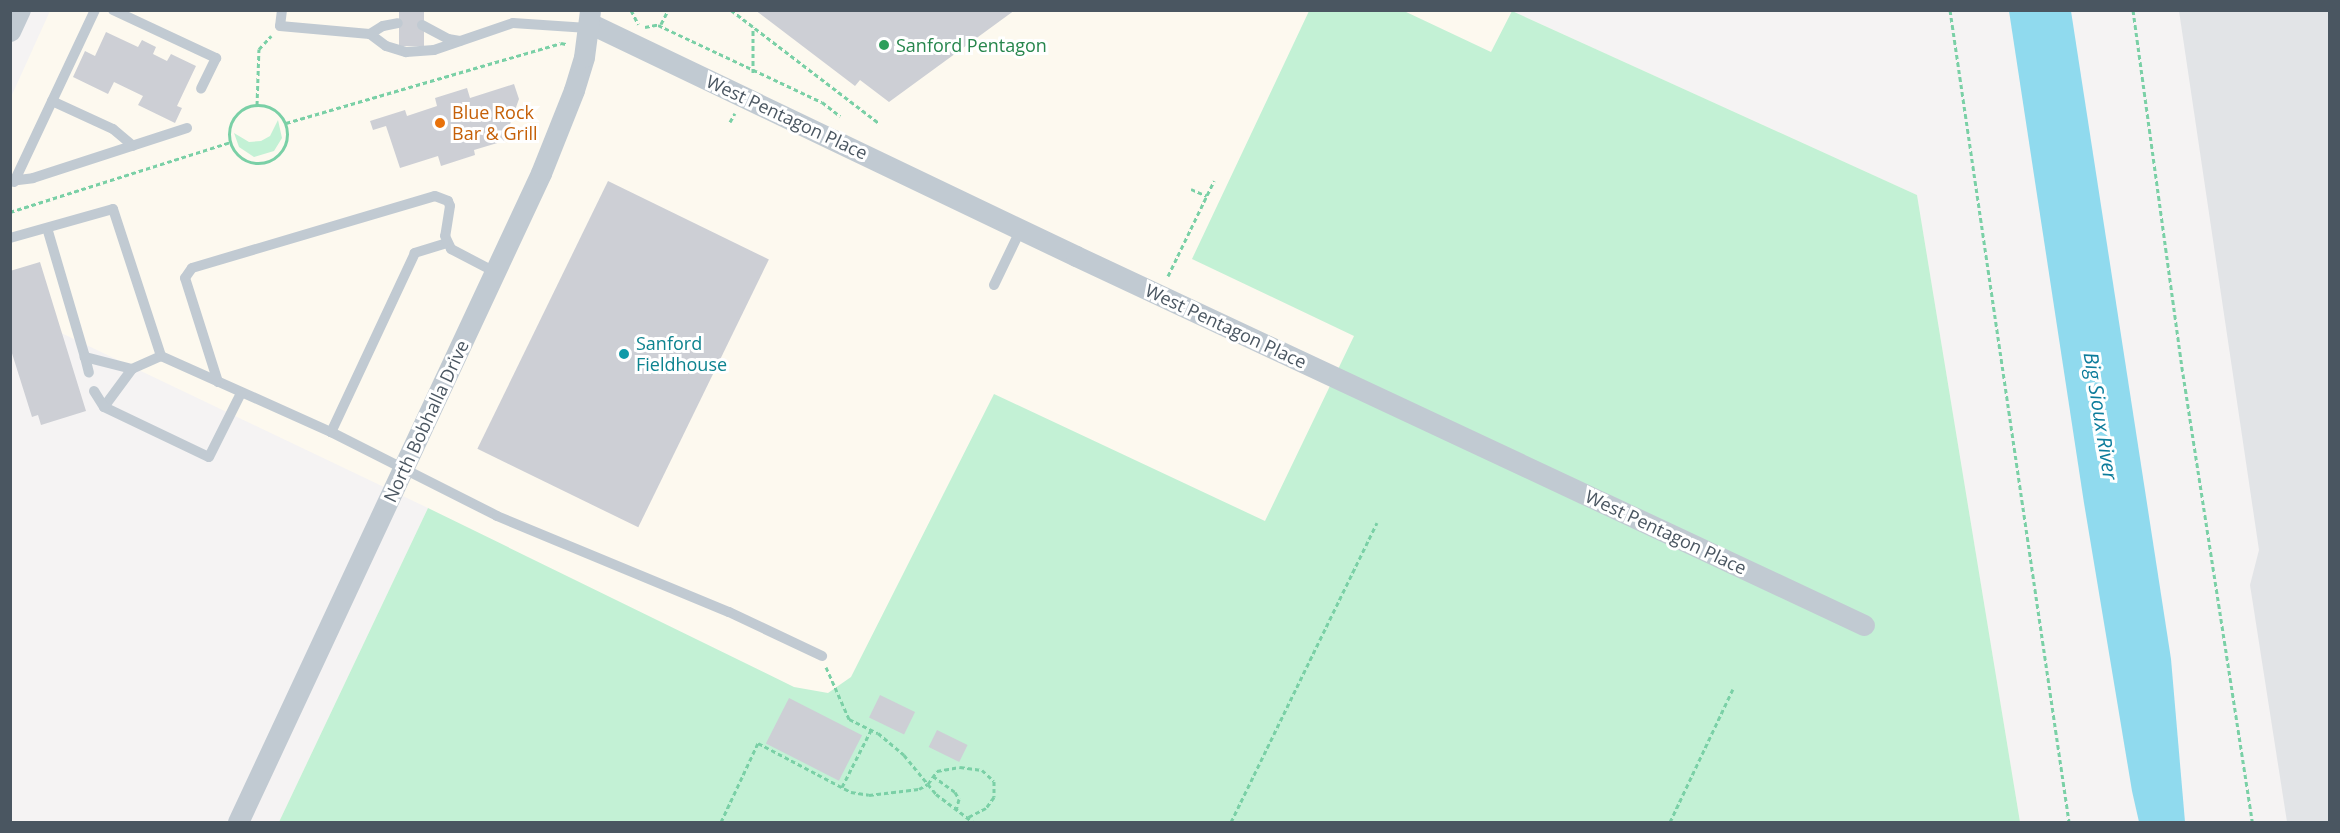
<!DOCTYPE html>
<html>
<head>
<meta charset="utf-8">
<style>
  body { margin:0 }
  #map { position:relative; width:2340px; height:833px; overflow:hidden; background:#f5f3f3; font-family:"Open Sans",sans-serif }
  div>[style] { position:absolute }
  [style*='--x'] { left:calc(var(--x)*1px); top:calc(var(--y)*1px); width:calc(var(--w)*1px); rotate:calc(var(--a)*1deg) }
  .commercial>* { inset:0; background:#fdf9ef }
  .airport>* { inset:0; background:#e2e4e7 }
  .green>* { inset:0; background:#c3f1d5 }
  .water>* { inset:0; background:#90daee }
  .building>* { inset:0; background:#cdcfd5; transform-origin:0 0 }
  .path>* { height:3px; margin-top:-1.5px; transform-origin:0; background:repeating-linear-gradient(90deg,#7ad0a6 0 4.5px,transparent 0 7.5px) }
  .path>.ring { margin:-1.5px; padding:0; box-sizing:content-box; background:none; border:3px solid #7ad0a6; border-radius:50% }
  .service>* { height:10px; margin:-5px; padding:0 5px; transform-origin:5px; border-radius:5px; background:#c1cad2 }
  .minor>* { height:21px; margin:-10.5px; padding:0 10.5px; transform-origin:10.5px; border-radius:10.5px; background:#c1cad2 }
  .dots>* { width:16px; height:16px; translate:-50% -50%; box-sizing:border-box; border:3px solid #fff; border-radius:50% }
  span { translate:-50% -50%; white-space:nowrap; text-align:center; line-height:1.15; -webkit-text-stroke:6px #fff; paint-order:stroke }
  .leisure-label { font-size:18px; color:#27864d }
  .left { translate:0 -50%; text-align:left }
  .food-label { font-size:18px; color:#c56008 }
  .street-label { font-size:18px; color:#4a5661 }
  .culture-label { font-size:18px; color:#0d838f }
  .water-label { font-size:20px; color:#0c7c9b; font-style:italic }
  .frame { position:absolute; inset:0; border:12px solid #4a5661; pointer-events:none }
</style>
</head>
<body>
<div id="map">
  <div class="commercial">
    <div style="clip-path:polygon(50px 11px,1512px 11px,1917px 195px,2020px 822px,279px 822px,428px 508px,11px 309px,11px 97px)"></div>
  </div>
  <div class="airport">
    <div style="clip-path:polygon(2179px 11px,2329px 11px,2329px 822px,2287px 822px,2250px 585px,2259px 550px)"></div>
  </div>
  <div class="green">
    <div style="clip-path:polygon(1309px 11px,1404px 11px,1491px 52px,1512px 11px,1917px 195px,2020px 822px,279px 822px,428px 508px,794px 687px,828px 693px,851px 677px,994px 394px,1265px 521px,1354px 336px,1192px 259px)"></div>
    <div style="clip-path:polygon(278px 120px,282px 138px,274px 151px,254px 157px,239px 147px,234px 133px,249px 142px,261px 141px,270px 136px)"></div>
  </div>
  <div class="water">
    <div style="clip-path:polygon(2009px 11px,2071px 11px,2171px 659px,2185px 822px,2139px 822px,2132px 791px,2084px 503px)"></div>
  </div>
  <div class="building">
    <div style="left:399px;top:10px;width:25px;height:36px"></div>
    <div style="clip-path:polygon(755px 10px,1015px 10px,889px 102px,860px 80px,855px 86px)"></div>
    <div style="clip-path:polygon(106px 32px,138px 47px,142px 40px,156px 47px,153px 54px,167px 61px,171px 54px,196px 66px,177px 106px,182px 108px,175px 123px,138px 105px,143px 96px,114px 82px,108px 94px,73px 77px,85px 51px,95px 56px)"></div>
    <div style="clip-path:polygon(514px 84px,519px 99px,504px 141px,474px 150px,475px 155px,441px 166px,438px 156px,400px 168px,386px 126px,373px 130px,370px 121px,405px 110px,407px 116px,437px 106px,435px 98px,467px 88px,470px 98px)"></div>
    <div style="left:608px;top:181px;width:179px;height:298px;rotate:26deg"></div>
    <div style="clip-path:polygon(40px 262px,86px 411px,41px 425px,38px 415px,32px 417px,10px 347px,10px 271px)"></div>
    <div style="left:880px;top:695px;width:39px;height:25px;rotate:26deg"></div>
    <div style="left:789px;top:698px;width:82px;height:51px;rotate:27deg"></div>
    <div style="left:937px;top:730px;width:34px;height:19px;rotate:26deg"></div>
  </div>
  <div class="path">
    <div style="--x:631;--y:10;--w:16;--a:63"></div>
    <div style="--x:731;--y:10;--w:186;--a:37.4"></div>
    <div style="--x:1950;--y:10;--w:821;--a:81.66"></div>
    <div style="--x:2133;--y:10;--w:367;--a:82.2"></div>
    <div style="--x:2183;--y:374;--w:453;--a:81.2"></div>
    <div style="--x:658;--y:25;--w:181;--a:25.2"></div>
    <div style="--x:822;--y:102;--w:23;--a:38"></div>
    <div style="--x:645;--y:27;--w:16;--a:-11"></div>
    <div style="--x:661;--y:24;--w:16;--a:-63"></div>
    <div style="--x:753;--y:73;--w:46;--a:-90"></div>
    <div class="ring" style="left:229px;top:105px;width:55px;height:55px"></div>
    <div style="--x:257;--y:105;--w:56;--a:-88"></div>
    <div style="--x:259;--y:49;--w:18;--a:-47"></div>
    <div style="--x:730;--y:122;--w:10;--a:-61"></div>
    <div style="--x:286;--y:123;--w:286;--a:-16.2"></div>
    <div style="--x:561;--y:43;--w:5;--a:11"></div>
    <div style="--x:1191;--y:189;--w:17;--a:24"></div>
    <div style="--x:10;--y:212;--w:232;--a:-17.6"></div>
    <div style="--x:1168;--y:276;--w:106;--a:-64.2"></div>
    <div style="--x:826;--y:667;--w:57;--a:66.1"></div>
    <div style="--x:849;--y:719;--w:32;--a:26"></div>
    <div style="--x:878;--y:733;--w:34;--a:40"></div>
    <div style="--x:904;--y:755;--w:50;--a:50.6"></div>
    <div style="--x:936;--y:794;--w:46;--a:37.1"></div>
    <div style="--x:933;--y:776;--w:27;--a:36"></div>
    <div style="--x:955;--y:792;--w:8;--a:60"></div>
    <div style="--x:959;--y:799;--w:11;--a:105"></div>
    <div style="--x:842;--y:787;--w:64;--a:-63"></div>
    <div style="--x:721;--y:822;--w:87;--a:-64.9"></div>
    <div style="--x:758;--y:743;--w:105;--a:27.8"></div>
    <div style="--x:851;--y:792;--w:18;--a:9"></div>
    <div style="--x:869;--y:795;--w:50;--a:-6.8"></div>
    <div style="--x:919;--y:789;--w:10;--a:-29"></div>
    <div style="--x:928;--y:784;--w:16;--a:-55"></div>
    <div style="--x:937;--y:771;--w:23;--a:-10"></div>
    <div style="--x:960;--y:767;--w:22;--a:8"></div>
    <div style="--x:982;--y:770;--w:16;--a:43"></div>
    <div style="--x:994;--y:781;--w:16;--a:90"></div>
    <div style="--x:994;--y:797;--w:14;--a:126"></div>
    <div style="--x:986;--y:808;--w:22;--a:153"></div>
    <div style="--x:1231;--y:822;--w:333;--a:-64"></div>
    <div style="--x:1670;--y:822;--w:147;--a:-64.7"></div>
  </div>
  <div class="service">
    <div style="--x:113;--y:10;--w:114;--a:25"></div>
    <div style="--x:216;--y:58;--w:34;--a:116"></div>
    <div style="--x:282;--y:10;--w:16;--a:97"></div>
    <div style="--x:280;--y:26;--w:90;--a:5.1"></div>
    <div style="--x:370;--y:34;--w:20;--a:37"></div>
    <div style="--x:386;--y:46;--w:21;--a:17"></div>
    <div style="--x:406;--y:52;--w:28;--a:-4"></div>
    <div style="--x:434;--y:50;--w:83;--a:-18.9"></div>
    <div style="--x:513;--y:23;--w:75;--a:3.8"></div>
    <div style="--x:422;--y:25;--w:30;--a:28"></div>
    <div style="--x:448;--y:39;--w:12;--a:9"></div>
    <div style="--x:370;--y:34;--w:15;--a:-32"></div>
    <div style="--x:383;--y:26;--w:15;--a:-11"></div>
    <div style="--x:52;--y:101;--w:67;--a:24.7"></div>
    <div style="--x:113;--y:129;--w:26;--a:40"></div>
    <div style="--x:10;--y:181;--w:23;--a:-7"></div>
    <div style="--x:33;--y:178;--w:162;--a:-18"></div>
    <div style="--x:14;--y:182;--w:190;--a:-64.8"></div>
    <div style="--x:10;--y:238;--w:107;--a:-15.7"></div>
    <div style="--x:113;--y:209;--w:155;--a:71.9"></div>
    <div style="--x:161;--y:356;--w:32;--a:156"></div>
    <div style="--x:132;--y:369;--w:49;--a:-165.7"></div>
    <div style="--x:85;--y:357;--w:134;--a:-106.4"></div>
    <div style="--x:447;--y:243;--w:34;--a:163"></div>
    <div style="--x:415;--y:253;--w:198;--a:115.1"></div>
    <div style="--x:331;--y:432;--w:186;--a:26.8"></div>
    <div style="--x:497;--y:516;--w:251;--a:22.5"></div>
    <div style="--x:729;--y:612;--w:103;--a:25.3"></div>
    <div style="--x:994;--y:285;--w:62;--a:-64.3"></div>
    <div style="--x:161;--y:356;--w:186;--a:24.1"></div>
    <div style="--x:85;--y:357;--w:16;--a:76"></div>
    <div style="--x:132;--y:369;--w:47;--a:126.4"></div>
    <div style="--x:104;--y:407;--w:116;--a:25.5"></div>
    <div style="--x:209;--y:457;--w:72;--a:-63.4"></div>
    <div style="--x:218;--y:382;--w:109;--a:-107.6"></div>
    <div style="--x:185;--y:278;--w:12;--a:-55"></div>
    <div style="--x:192;--y:268;--w:253;--a:-16.5"></div>
    <div style="--x:435;--y:196;--w:14;--a:21"></div>
    <div style="--x:448;--y:201;--w:5;--a:68"></div>
    <div style="--x:450;--y:206;--w:30;--a:99"></div>
    <div style="--x:445;--y:236;--w:14;--a:65"></div>
    <div style="--x:451;--y:249;--w:50;--a:27.6"></div>
    <div style="--x:94;--y:391;--w:19;--a:58"></div>
  </div>
  <div class="minor">
    <div style="--x:589;--y:23;--w:540;--a:25.57"></div>
    <div style="--x:1076;--y:256;--w:870;--a:25.09"></div>
    <div style="--x:10;--y:31;--w:23;--a:-65"></div>
    <div style="--x:238;--y:822;--w:716;--a:-64.97"></div>
    <div style="--x:541;--y:173;--w:89;--a:-68.3"></div>
    <div style="--x:574;--y:90;--w:34;--a:-73"></div>
    <div style="--x:584;--y:57;--w:46;--a:-82.6"></div>
  </div>
  <div class="dots">
    <div style="left:884px;top:45px;background:#2e9e5b"></div>
    <div style="left:440px;top:123px;background:#e8710a"></div>
    <div style="left:624px;top:354px;background:#0f9aa8"></div>
  </div>
  <div class="leisure-label">
    <span class="left" style="left:896px;top:45px">Sanford Pentagon</span>
  </div>
  <div class="food-label">
    <span class="left" style="left:452px;top:123px">Blue Rock<br>Bar &amp; Grill</span>
  </div>
  <div class="street-label">
    <span style="left:787px;top:117px;rotate:25deg">West Pentagon Place</span>
    <span style="left:1226px;top:326px;rotate:25deg">West Pentagon Place</span>
    <span style="left:426px;top:421px;rotate:-65deg">North Bobhalla Drive</span>
    <span style="left:1666px;top:532px;rotate:25deg">West Pentagon Place</span>
  </div>
  <div class="culture-label">
    <span class="left" style="left:636px;top:354px">Sanford<br>Fieldhouse</span>
  </div>
  <div class="water-label">
    <span style="left:2101px;top:416px;rotate:81deg">Big Sioux River</span>
  </div>
  <div class="frame"></div>
</div>
</body>
</html>
